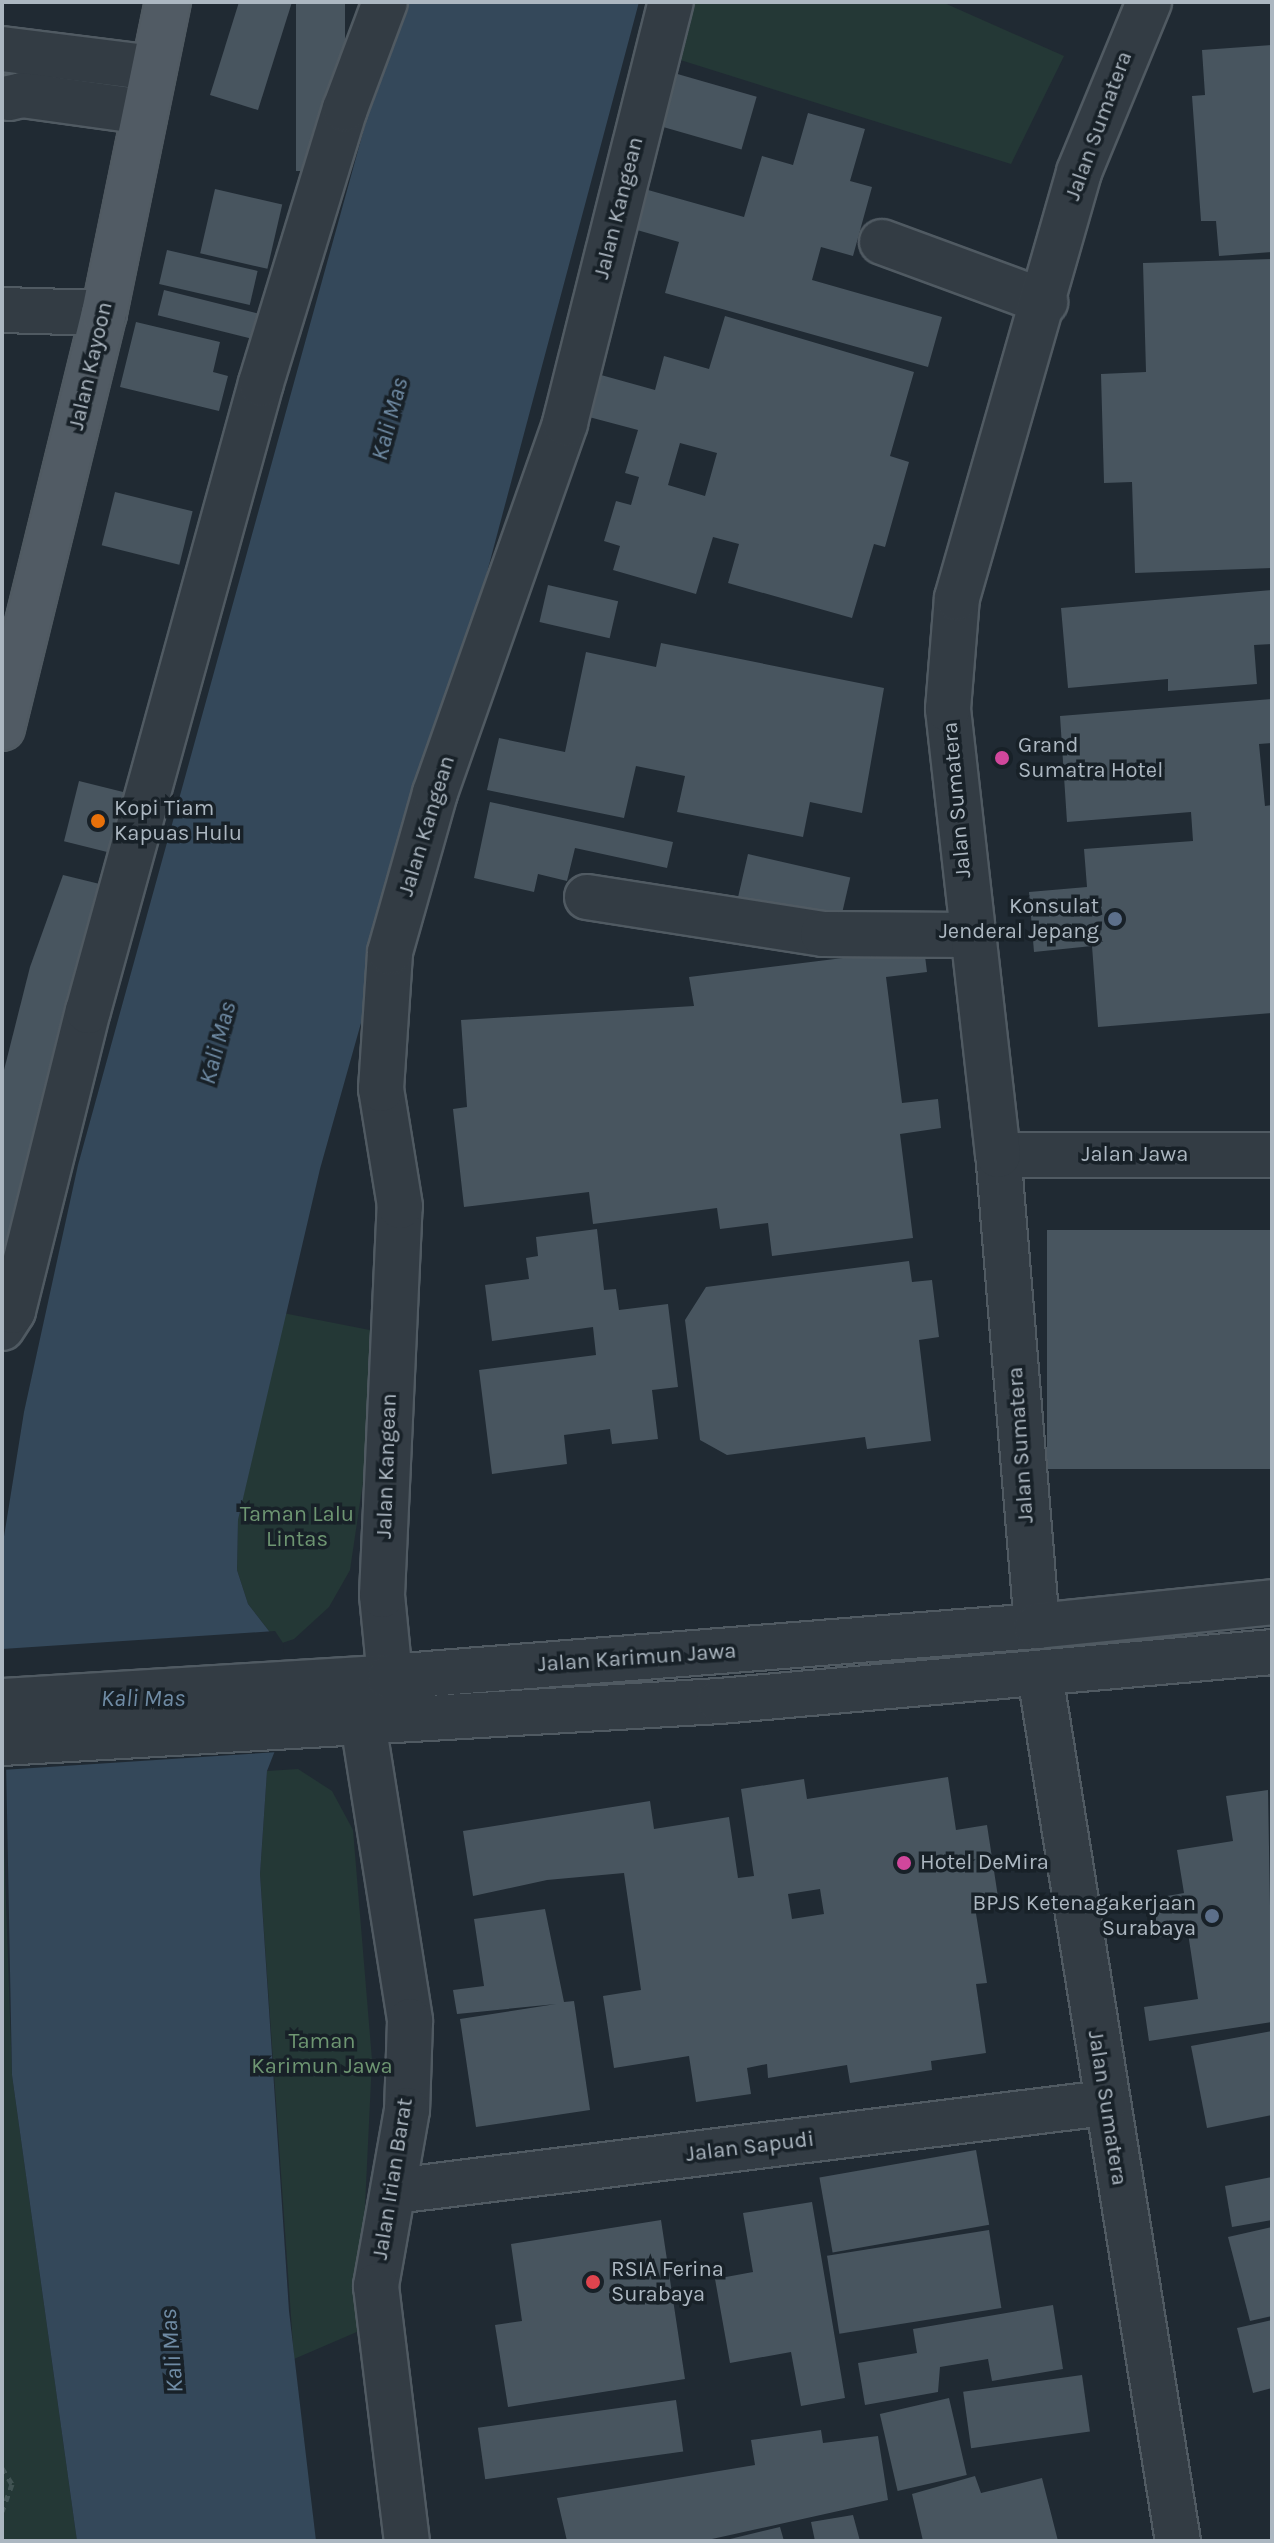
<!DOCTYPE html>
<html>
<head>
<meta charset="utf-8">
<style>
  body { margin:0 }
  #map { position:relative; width:1274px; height:2543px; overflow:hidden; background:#202a33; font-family:Karla,sans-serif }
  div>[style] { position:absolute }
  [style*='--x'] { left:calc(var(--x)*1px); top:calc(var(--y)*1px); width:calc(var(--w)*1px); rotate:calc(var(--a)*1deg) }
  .green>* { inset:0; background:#243836 }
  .water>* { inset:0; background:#34485a }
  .pier>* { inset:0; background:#202a33 }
  .building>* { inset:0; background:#48555f; transform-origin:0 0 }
  .path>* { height:5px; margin-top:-2.5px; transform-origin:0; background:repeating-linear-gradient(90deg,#415353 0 6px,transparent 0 12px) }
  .roads { filter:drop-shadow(2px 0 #505a62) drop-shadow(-2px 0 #505a62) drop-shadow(0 2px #505a62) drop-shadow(0 -2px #505a62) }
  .minor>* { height:44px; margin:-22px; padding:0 22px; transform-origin:22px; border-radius:22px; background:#333c44 }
  .major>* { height:44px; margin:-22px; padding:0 22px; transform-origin:22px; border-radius:22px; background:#515b64 }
  .dots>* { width:22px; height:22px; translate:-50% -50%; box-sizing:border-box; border:4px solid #182128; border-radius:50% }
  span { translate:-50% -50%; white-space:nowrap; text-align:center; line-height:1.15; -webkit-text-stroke:7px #182128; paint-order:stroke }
  .street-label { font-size:22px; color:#acb7c1 }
  .poi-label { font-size:22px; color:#acb7c1 }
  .left { translate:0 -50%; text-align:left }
  .right { translate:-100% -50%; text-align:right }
  .park-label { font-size:22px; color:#6e9672 }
  .water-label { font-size:24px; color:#6f8ba4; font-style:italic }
  .frame { position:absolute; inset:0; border:4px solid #acb7c1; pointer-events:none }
</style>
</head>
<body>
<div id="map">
  <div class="green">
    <div style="clip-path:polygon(686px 2px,942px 2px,1064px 56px,1011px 164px,674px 58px)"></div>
    <div style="clip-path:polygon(283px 1313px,385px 1333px,350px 1570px,329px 1607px,294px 1639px,279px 1644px,248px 1604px,237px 1570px,238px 1520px)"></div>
    <div style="clip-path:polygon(298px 1769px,332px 1791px,353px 1830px,372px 2060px,359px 2331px,294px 2359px,260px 1874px,267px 1771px)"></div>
    <div style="clip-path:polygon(2px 1785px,12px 2075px,77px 2541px,2px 2541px)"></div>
  </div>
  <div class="water">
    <div style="clip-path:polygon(399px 2px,639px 2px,477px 610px,320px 1169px,238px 1520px,237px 1570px,248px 1604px,279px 1644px,287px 1720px,267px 1771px,260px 1874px,289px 2311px,316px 2541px,77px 2541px,12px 2075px,2px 1549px,24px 1412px,78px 1165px)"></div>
  </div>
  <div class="pier">
    <div style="clip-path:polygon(275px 1631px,283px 1643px,291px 1721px,279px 1752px,2px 1770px,2px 1649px)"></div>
  </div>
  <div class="building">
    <div style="clip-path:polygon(239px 2px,292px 2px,258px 110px,210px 95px)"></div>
    <div style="left:296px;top:2px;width:49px;height:169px"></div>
    <div style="clip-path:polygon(1272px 45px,1272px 252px,1219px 256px,1216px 221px,1201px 221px,1192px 96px,1205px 95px,1202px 50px)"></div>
    <div style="left:674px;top:73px;width:86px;height:55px;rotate:16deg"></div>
    <div style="clip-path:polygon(808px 113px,865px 129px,850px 181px,872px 187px,853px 256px,821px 247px,812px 280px,942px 317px,928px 367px,665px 293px,679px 242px,637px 230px,648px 190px,744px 217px,762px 156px,793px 165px)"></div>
    <div style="left:215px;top:189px;width:69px;height:66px;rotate:13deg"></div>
    <div style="left:167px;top:250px;width:93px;height:35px;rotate:13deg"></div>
    <div style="clip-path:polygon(1272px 259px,1272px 568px,1135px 573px,1132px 482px,1104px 483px,1101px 374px,1146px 372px,1143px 263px)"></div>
    <div style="left:164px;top:290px;width:98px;height:26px;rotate:14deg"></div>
    <div style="clip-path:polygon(evenodd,725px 316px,914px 372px,890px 456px,909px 462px,885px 547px,874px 544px,852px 618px,728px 583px,739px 544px,713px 537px,696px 594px,613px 570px,620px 546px,604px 541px,616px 501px,631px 505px,639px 477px,625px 473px,638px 430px,589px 417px,601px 375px,655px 390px,664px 356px,709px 369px,725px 316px,680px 443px,717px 453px,705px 496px,668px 485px,680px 443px)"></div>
    <div style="clip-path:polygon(136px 322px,220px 342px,213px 372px,228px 376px,219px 411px,120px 387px)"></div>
    <div style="left:115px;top:492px;width:80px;height:55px;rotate:14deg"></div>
    <div style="left:548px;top:585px;width:72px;height:38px;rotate:13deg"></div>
    <div style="clip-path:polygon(1272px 590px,1272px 644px,1254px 645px,1257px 684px,1168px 691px,1168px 679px,1068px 688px,1061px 608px)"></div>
    <div style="clip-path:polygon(661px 643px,884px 688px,862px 813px,810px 802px,803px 837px,677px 812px,685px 776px,636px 766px,624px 818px,487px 790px,499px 738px,565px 752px,586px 652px,656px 667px)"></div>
    <div style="clip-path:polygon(1272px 699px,1272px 743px,1259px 744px,1265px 806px,1272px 805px,1272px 1013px,1098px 1027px,1092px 946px,1034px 952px,1029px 892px,1087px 887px,1084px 849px,1193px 841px,1191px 812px,1067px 822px,1060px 716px)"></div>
    <div style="left:79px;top:781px;width:59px;height:62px;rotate:14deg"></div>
    <div style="clip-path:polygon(490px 802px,673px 842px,667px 868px,575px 848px,567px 881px,538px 874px,534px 892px,474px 878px)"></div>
    <div style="left:748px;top:854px;width:105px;height:50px;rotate:13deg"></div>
    <div style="clip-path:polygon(63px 875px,108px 886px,2px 1312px,2px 1078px,30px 967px)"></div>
    <div style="clip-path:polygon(924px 948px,927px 972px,886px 977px,902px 1103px,938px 1099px,941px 1128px,900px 1134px,913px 1238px,772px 1256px,768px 1223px,720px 1229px,717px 1208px,593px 1224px,589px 1192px,464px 1207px,453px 1109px,467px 1107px,461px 1020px,694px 1006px,689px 977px)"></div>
    <div style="clip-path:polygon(597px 1229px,604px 1290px,616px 1289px,619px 1310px,668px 1304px,678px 1387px,652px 1390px,658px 1439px,612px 1444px,610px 1429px,564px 1435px,567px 1464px,492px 1474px,479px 1370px,596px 1355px,593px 1327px,492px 1341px,485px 1285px,529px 1279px,526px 1258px,538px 1256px,536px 1237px)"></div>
    <div style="left:1272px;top:1230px;width:239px;height:225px;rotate:90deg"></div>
    <div style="clip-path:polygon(909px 1261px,912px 1282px,932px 1280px,939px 1337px,919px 1340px,931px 1441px,867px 1449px,865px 1437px,727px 1455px,700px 1440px,685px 1320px,706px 1287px)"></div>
    <div style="clip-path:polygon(evenodd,948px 1777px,956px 1830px,987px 1825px,998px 1897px,974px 1901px,987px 1983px,976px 1984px,986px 2053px,931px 2061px,932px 2070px,850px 2083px,847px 2065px,768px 2078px,767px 2064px,747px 2068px,751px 2094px,696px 2102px,689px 2056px,614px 2068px,603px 1996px,641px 1990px,624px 1873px,547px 1880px,473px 1896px,463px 1831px,650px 1801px,654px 1829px,729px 1817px,738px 1878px,754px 1876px,741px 1789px,804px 1779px,807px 1799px,948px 1777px,820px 1889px,824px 1914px,792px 1919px,788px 1894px,820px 1889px)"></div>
    <div style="clip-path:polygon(1268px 1790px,1272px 2022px,1149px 2041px,1144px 2007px,1198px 1999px,1188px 1933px,1155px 1938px,1150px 1899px,1184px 1893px,1177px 1850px,1233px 1841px,1226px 1796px)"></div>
    <div style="clip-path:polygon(545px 1909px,564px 2002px,574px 2001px,590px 2110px,476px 2127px,460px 2019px,556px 2004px,457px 2014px,453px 1990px,484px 1986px,474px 1919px)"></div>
    <div style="clip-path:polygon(1272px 2031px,1272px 2115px,1207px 2128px,1191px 2046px)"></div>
    <div style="left:976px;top:2150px;width:76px;height:159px;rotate:80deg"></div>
    <div style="clip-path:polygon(1272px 2177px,1272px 2220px,1232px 2227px,1225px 2186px)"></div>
    <div style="clip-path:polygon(812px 2202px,845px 2398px,801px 2406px,791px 2352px,730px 2363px,715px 2279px,753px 2272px,743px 2213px)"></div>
    <div style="clip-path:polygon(661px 2220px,685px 2379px,508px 2407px,495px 2325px,522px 2321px,511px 2244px)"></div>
    <div style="clip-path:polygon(1272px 2227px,1272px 2316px,1250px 2321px,1228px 2237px)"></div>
    <div style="left:989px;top:2230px;width:79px;height:164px;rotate:81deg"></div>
    <div style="clip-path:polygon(1053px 2305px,1063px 2369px,992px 2381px,988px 2359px,940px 2367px,938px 2392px,865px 2405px,858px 2363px,917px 2353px,913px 2329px)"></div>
    <div style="clip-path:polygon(1272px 2320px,1272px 2388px,1253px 2393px,1237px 2328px)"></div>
    <div style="left:1082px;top:2375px;width:57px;height:120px;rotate:82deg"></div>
    <div style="left:949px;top:2398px;width:79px;height:71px;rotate:77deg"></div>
    <div style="left:676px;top:2400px;width:52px;height:200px;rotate:82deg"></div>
    <div style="clip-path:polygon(821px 2430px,823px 2443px,878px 2436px,888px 2500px,703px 2541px,567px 2541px,557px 2498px,755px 2465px,751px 2440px)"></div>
    <div style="clip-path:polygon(975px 2476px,981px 2493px,1042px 2478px,1058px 2541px,923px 2541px,912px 2494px)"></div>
    <div style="clip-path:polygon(853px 2515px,860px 2541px,815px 2541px,811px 2522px)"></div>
    <div style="clip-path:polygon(780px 2527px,784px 2541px,726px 2541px,726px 2540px)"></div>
  </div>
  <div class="path">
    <div style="--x:2;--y:2468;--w:19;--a:58"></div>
    <div style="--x:12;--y:2484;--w:29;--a:110"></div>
  </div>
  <div class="roads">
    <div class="minor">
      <div style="--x:2;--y:49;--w:151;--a:7.2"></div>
      <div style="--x:9;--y:98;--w:13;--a:-13"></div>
      <div style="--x:22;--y:95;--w:124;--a:7.9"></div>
      <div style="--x:882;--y:242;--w:174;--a:20.2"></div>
      <div style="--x:2;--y:310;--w:102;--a:1.7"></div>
      <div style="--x:587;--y:897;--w:239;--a:8.9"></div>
      <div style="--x:823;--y:934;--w:147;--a:0.4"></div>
      <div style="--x:998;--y:1155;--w:274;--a:0"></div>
      <div style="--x:2;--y:1328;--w:20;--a:-57"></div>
      <div style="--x:13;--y:1311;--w:309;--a:-76"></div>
      <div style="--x:88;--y:1011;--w:651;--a:-74.6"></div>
      <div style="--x:261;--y:383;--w:287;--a:-73"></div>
      <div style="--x:345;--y:109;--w:114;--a:-69.5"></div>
      <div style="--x:1037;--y:1626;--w:473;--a:-94.7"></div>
      <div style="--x:998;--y:1155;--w:449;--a:-96.4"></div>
      <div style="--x:948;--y:709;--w:111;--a:-85.4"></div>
      <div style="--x:957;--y:598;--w:443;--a:-74"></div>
      <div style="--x:1079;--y:172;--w:184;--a:-67.6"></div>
      <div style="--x:1040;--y:1675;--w:877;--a:80.95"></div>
      <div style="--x:390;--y:1677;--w:82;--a:-95.6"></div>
      <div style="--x:382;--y:1595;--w:389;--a:-87.4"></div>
      <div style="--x:400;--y:1206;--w:119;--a:-99.2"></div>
      <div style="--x:381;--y:1089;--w:137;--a:-86.2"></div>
      <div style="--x:390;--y:952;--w:165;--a:-74.2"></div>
      <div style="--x:435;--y:793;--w:392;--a:-70.6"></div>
      <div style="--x:565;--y:423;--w:434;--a:-75.9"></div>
      <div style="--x:2;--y:1701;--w:389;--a:-3.5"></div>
      <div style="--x:390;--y:1677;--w:649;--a:-4.51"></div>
      <div style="--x:1037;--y:1626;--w:236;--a:-5.8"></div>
      <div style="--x:363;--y:1723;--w:302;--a:81"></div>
      <div style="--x:410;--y:2021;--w:89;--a:91.9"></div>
      <div style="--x:407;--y:2110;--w:179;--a:100"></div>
      <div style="--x:376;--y:2286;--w:257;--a:83.1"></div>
      <div style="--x:2;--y:1743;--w:719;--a:-3.35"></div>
      <div style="--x:720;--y:1701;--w:554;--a:-5.07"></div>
      <div style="--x:395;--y:2191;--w:715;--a:-7.07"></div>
    </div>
    <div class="major">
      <div style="--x:2;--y:728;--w:427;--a:-76.2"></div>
      <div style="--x:104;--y:313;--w:318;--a:-78.4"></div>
    </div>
  </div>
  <div class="dots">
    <div style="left:1002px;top:758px;background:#d1479c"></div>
    <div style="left:98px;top:821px;background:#e8710a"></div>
    <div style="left:1115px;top:919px;background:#5c6f8a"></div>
    <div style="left:904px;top:1863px;background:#d1479c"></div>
    <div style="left:1212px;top:1916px;background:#5c6f8a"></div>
    <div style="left:593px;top:2282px;background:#e0444e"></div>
  </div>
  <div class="street-label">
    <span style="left:1099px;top:126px;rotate:-70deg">Jalan Sumatera</span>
    <span style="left:619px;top:208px;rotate:-76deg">Jalan Kangean</span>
    <span style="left:91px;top:366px;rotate:-77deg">Jalan Kayoon</span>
    <span style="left:957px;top:800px;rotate:-95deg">Jalan Sumatera</span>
    <span style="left:427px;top:826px;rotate:-73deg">Jalan Kangean</span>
    <span style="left:1135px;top:1155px">Jalan Jawa</span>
    <span style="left:1021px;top:1445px;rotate:-94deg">Jalan Sumatera</span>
    <span style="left:387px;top:1466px;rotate:-88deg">Jalan Kangean</span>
    <span style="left:637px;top:1658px;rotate:-4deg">Jalan Karimun Jawa</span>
    <span style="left:1107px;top:2108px;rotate:81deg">Jalan Sumatera</span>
    <span style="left:750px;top:2147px;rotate:-7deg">Jalan Sapudi</span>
    <span style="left:393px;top:2179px;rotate:-81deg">Jalan Irian Barat</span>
  </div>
  <div class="poi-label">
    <span class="left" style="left:1018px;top:758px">Grand<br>Sumatra Hotel</span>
    <span class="left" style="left:114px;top:821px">Kopi Tiam<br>Kapuas Hulu</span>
    <span class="right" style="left:1099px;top:919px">Konsulat<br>Jenderal Jepang</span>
    <span class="left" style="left:920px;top:1863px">Hotel DeMira</span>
    <span class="right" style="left:1196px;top:1916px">BPJS Ketenagakerjaan<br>Surabaya</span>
    <span class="left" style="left:611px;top:2282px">RSIA Ferina<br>Surabaya</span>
  </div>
  <div class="park-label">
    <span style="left:297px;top:1527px">Taman Lalu<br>Lintas</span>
    <span style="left:322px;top:2054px">Taman<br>Karimun Jawa</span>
  </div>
  <div class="water-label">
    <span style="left:390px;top:419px;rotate:-75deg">Kali Mas</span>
    <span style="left:218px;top:1043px;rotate:-75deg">Kali Mas</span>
    <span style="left:143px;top:1699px">Kali Mas</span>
    <span style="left:172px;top:2351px;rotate:-95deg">Kali Mas</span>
  </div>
  <div class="frame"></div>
</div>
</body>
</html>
